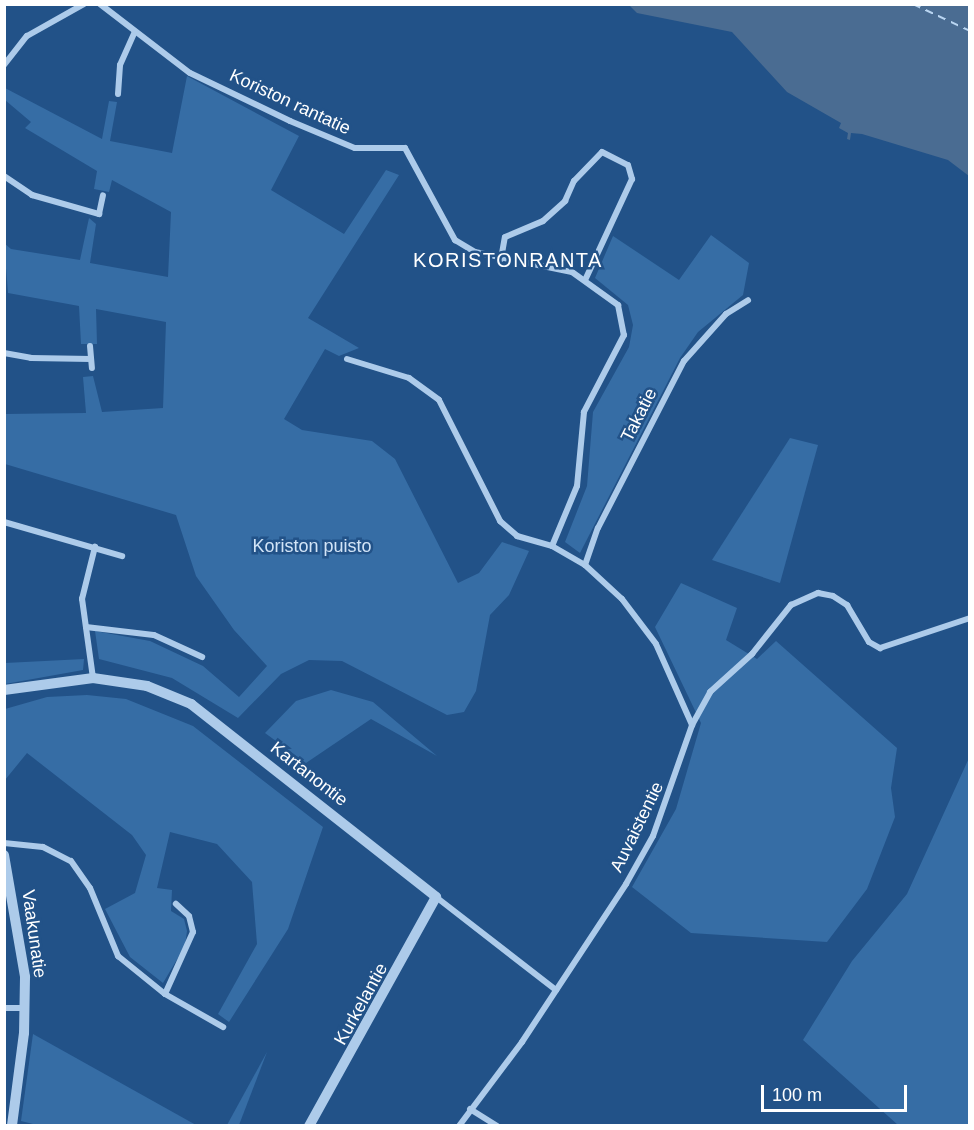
<!DOCTYPE html>
<html>
<head>
<meta charset="utf-8">
<style>
  body { margin:0 }
  #map { position:relative; width:974px; height:1130px; overflow:hidden; background:#225288; font-family:Helvetica,sans-serif }
  div>[style] { position:absolute }
  [style*='--x'] { left:calc(var(--x)*1px); top:calc(var(--y)*1px); width:calc(var(--w)*1px); rotate:calc(var(--a)*1deg) }
  .green>* { inset:0; background:#366da5 }
  .water>* { inset:0; background:#4a6c92 }
  .ferry>* { height:1.5px; margin-top:-0.75px; transform-origin:0; background:repeating-linear-gradient(90deg,#b9d5f1 0 8px,transparent 0 14px) }
  .minor>* { height:6px; margin:-3px; padding:0 3px; transform-origin:3px; border-radius:3px; background:#adcbea }
  .tertiary>* { height:10px; margin:-5px; padding:0 5px; transform-origin:5px; border-radius:5px; background:#adcbea }
  span { translate:-50% -50%; white-space:nowrap; text-align:center; line-height:1.15; -webkit-text-stroke:5px #225288; paint-order:stroke }
  .street-label { font-size:18px; color:#fff }
  .park-label { font-size:18px; color:#d2e4f7 }
  .neighbourhood-label { font-size:20px; color:#fff; letter-spacing:1.5px }
  .frame { position:absolute; inset:0; border:6px solid #fff; pointer-events:none }
  .scale { position:absolute; left:761px; top:1085px; width:146px; height:27px; box-sizing:border-box; border:3px solid #fff; border-top:0; padding-left:8px; font-size:18px; line-height:21px; white-space:nowrap; color:#fff; -webkit-text-stroke:4px #225288; paint-order:stroke }
</style>
</head>
<body>
<div id="map">
  <div class="green">
    <div style="clip-path:polygon(187px 76px,299px 136px,271px 190px,344px 234px,386px 170px,399px 175px,308px 318px,359px 348px,339px 356px,325px 349px,284px 419px,302px 430px,372px 441px,395px 459px,458px 583px,479px 573px,502px 542px,529px 551px,509px 595px,490px 615px,476px 691px,464px 712px,447px 715px,342px 661px,309px 660px,281px 674px,238px 718px,172px 678px,99px 659px,95px 631px,150px 641px,203px 666px,239px 697px,267px 666px,234px 630px,196px 576px,176px 515px,5px 464px,5px 414px,86px 413px,83px 377px,93px 376px,102px 412px,163px 408px,166px 322px,96px 309px,97px 344px,81px 344px,79px 306px,8px 293px,4px 243px,11px 249px,80px 260px,89px 218px,96px 224px,90px 263px,168px 277px,171px 212px,112px 180px,109px 192px,94px 189px,97px 171px,25px 128px,31px 122px,5px 100px,5px 88px,102px 139px,109px 101px,117px 102px,110px 141px,172px 153px)"></div>
    <div style="clip-path:polygon(711px 235px,749px 263px,743px 295px,698px 332px,680px 358px,580px 553px,565px 542px,587px 486px,593px 412px,629px 347px,633px 325px,628px 305px,595px 278px,613px 236px,679px 280px)"></div>
    <div style="clip-path:polygon(790px 438px,818px 445px,780px 583px,712px 560px)"></div>
    <div style="clip-path:polygon(681px 583px,737px 608px,726px 640px,757px 659px,776px 641px,897px 748px,891px 788px,895px 817px,867px 889px,827px 942px,691px 933px,632px 887px,676px 809px,701px 723px,655px 627px)"></div>
    <div style="clip-path:polygon(84px 659px,83px 670px,5px 684px,5px 663px)"></div>
    <div style="clip-path:polygon(331px 690px,373px 702px,437px 756px,371px 719px,306px 763px,265px 733px,296px 701px)"></div>
    <div style="clip-path:polygon(87px 695px,126px 699px,193px 726px,323px 827px,288px 929px,229px 1022px,218px 1014px,257px 944px,252px 882px,217px 844px,170px 832px,157px 888px,172px 890px,171px 911px,184px 919px,187px 931px,185px 946px,163px 983px,130px 957px,105px 909px,135px 893px,146px 855px,132px 835px,27px 753px,5px 780px,5px 709px,47px 697px)"></div>
    <div style="clip-path:polygon(969px 758px,969px 1125px,898px 1125px,803px 1040px,852px 961px,907px 894px)"></div>
    <div style="clip-path:polygon(33px 1034px,196px 1125px,41px 1126px,21px 1121px)"></div>
    <div style="clip-path:polygon(267px 1052px,239px 1125px,227px 1125px)"></div>
  </div>
  <div class="water">
    <div style="clip-path:polygon(629px 5px,969px 5px,969px 176px,948px 160px,862px 134px,851px 133px,850px 140px,847px 139px,848px 133px,839px 128px,841px 123px,787px 92px,732px 32px,637px 13px)"></div>
  </div>
  <div class="ferry">
    <div style="--x:913;--y:4;--w:63;--a:25.3"></div>
  </div>
  <div class="minor">
    <div style="--x:100;--y:4;--w:113;--a:37.5"></div>
    <div style="--x:190;--y:73;--w:111;--a:25.6"></div>
    <div style="--x:290;--y:121;--w:70;--a:22.6"></div>
    <div style="--x:355;--y:148;--w:50;--a:0"></div>
    <div style="--x:405;--y:148;--w:105;--a:61.5"></div>
    <div style="--x:455;--y:240;--w:23;--a:31"></div>
    <div style="--x:475;--y:252;--w:99;--a:11.7"></div>
    <div style="--x:572;--y:272;--w:57;--a:35.7"></div>
    <div style="--x:618;--y:305;--w:31;--a:79"></div>
    <div style="--x:624;--y:335;--w:87;--a:117.5"></div>
    <div style="--x:584;--y:412;--w:74;--a:95.4"></div>
    <div style="--x:577;--y:486;--w:65;--a:112.6"></div>
    <div style="--x:4;--y:65;--w:37;--a:-52"></div>
    <div style="--x:27;--y:36;--w:65;--a:-29.3"></div>
    <div style="--x:118;--y:94;--w:29;--a:-86"></div>
    <div style="--x:120;--y:65;--w:36;--a:-66"></div>
    <div style="--x:4;--y:176;--w:34;--a:34"></div>
    <div style="--x:32;--y:195;--w:70;--a:15.8"></div>
    <div style="--x:99;--y:214;--w:19;--a:-78"></div>
    <div style="--x:501;--y:259;--w:22;--a:-80"></div>
    <div style="--x:505;--y:237;--w:41;--a:-22.8"></div>
    <div style="--x:543;--y:221;--w:30;--a:-42"></div>
    <div style="--x:565;--y:201;--w:22;--a:-66"></div>
    <div style="--x:574;--y:181;--w:40;--a:-46"></div>
    <div style="--x:602;--y:152;--w:29;--a:27"></div>
    <div style="--x:628;--y:165;--w:15;--a:74"></div>
    <div style="--x:632;--y:179;--w:109;--a:114.9"></div>
    <div style="--x:90;--y:346;--w:22;--a:85"></div>
    <div style="--x:4;--y:353;--w:27;--a:10"></div>
    <div style="--x:31;--y:358;--w:60;--a:1"></div>
    <div style="--x:347;--y:359;--w:65;--a:17"></div>
    <div style="--x:409;--y:378;--w:37;--a:36"></div>
    <div style="--x:439;--y:400;--w:136;--a:63.2"></div>
    <div style="--x:500;--y:521;--w:23;--a:41"></div>
    <div style="--x:517;--y:536;--w:36;--a:16"></div>
    <div style="--x:552;--y:546;--w:38;--a:30"></div>
    <div style="--x:585;--y:565;--w:50;--a:42.6"></div>
    <div style="--x:622;--y:599;--w:56;--a:52.9"></div>
    <div style="--x:656;--y:644;--w:89;--a:66"></div>
    <div style="--x:4;--y:522;--w:123;--a:16.1"></div>
    <div style="--x:585;--y:565;--w:39;--a:-71"></div>
    <div style="--x:598;--y:528;--w:188;--a:-62.8"></div>
    <div style="--x:684;--y:361;--w:63;--a:-48.2"></div>
    <div style="--x:726;--y:314;--w:26;--a:-32"></div>
    <div style="--x:86;--y:627;--w:68;--a:6.7"></div>
    <div style="--x:154;--y:635;--w:53;--a:24.6"></div>
    <div style="--x:93;--y:678;--w:80;--a:-97.9"></div>
    <div style="--x:82;--y:599;--w:54;--a:-76"></div>
    <div style="--x:4;--y:843;--w:39;--a:6"></div>
    <div style="--x:43;--y:847;--w:31;--a:27"></div>
    <div style="--x:71;--y:861;--w:33;--a:55"></div>
    <div style="--x:90;--y:888;--w:74;--a:67.6"></div>
    <div style="--x:118;--y:956;--w:60;--a:39"></div>
    <div style="--x:165;--y:994;--w:68;--a:-65.7"></div>
    <div style="--x:193;--y:932;--w:16;--a:-104"></div>
    <div style="--x:189;--y:916;--w:18;--a:-137"></div>
    <div style="--x:436;--y:897;--w:152;--a:37.8"></div>
    <div style="--x:165;--y:994;--w:67;--a:29.6"></div>
    <div style="--x:4;--y:1008;--w:21;--a:0"></div>
    <div style="--x:470;--y:1109;--w:32;--a:32"></div>
    <div style="--x:459;--y:1126;--w:105;--a:-53.1"></div>
    <div style="--x:522;--y:1042;--w:189;--a:-56.6"></div>
    <div style="--x:626;--y:884;--w:55;--a:-60.6"></div>
    <div style="--x:653;--y:836;--w:118;--a:-70.6"></div>
    <div style="--x:692;--y:725;--w:38;--a:-61"></div>
    <div style="--x:710;--y:692;--w:57;--a:-42.1"></div>
    <div style="--x:752;--y:654;--w:63;--a:-51.5"></div>
    <div style="--x:791;--y:605;--w:30;--a:-24"></div>
    <div style="--x:818;--y:593;--w:15;--a:11"></div>
    <div style="--x:833;--y:596;--w:17;--a:33"></div>
    <div style="--x:847;--y:605;--w:43;--a:59.3"></div>
    <div style="--x:869;--y:642;--w:13;--a:29"></div>
    <div style="--x:880;--y:648;--w:95;--a:-18.4"></div>
  </div>
  <div class="tertiary">
    <div style="--x:4;--y:690;--w:90;--a:-7.7"></div>
    <div style="--x:93;--y:678;--w:55;--a:8.4"></div>
    <div style="--x:147;--y:686;--w:48;--a:22.2"></div>
    <div style="--x:191;--y:704;--w:312;--a:38.2"></div>
    <div style="--x:436;--y:897;--w:262;--a:119"></div>
    <div style="--x:4;--y:855;--w:124;--a:80.2"></div>
    <div style="--x:25;--y:977;--w:56;--a:91"></div>
    <div style="--x:24;--y:1033;--w:94;--a:97.4"></div>
  </div>
  <div class="street-label">
    <span style="left:290px;top:102px;rotate:25deg">Koriston rantatie</span>
    <span style="left:639px;top:415px;rotate:-63deg">Takatie</span>
    <span style="left:309px;top:774px;rotate:38deg">Kartanontie</span>
    <span style="left:637px;top:827px;rotate:-64deg">Auvaistentie</span>
    <span style="left:34px;top:934px;rotate:82deg">Vaakunatie</span>
    <span style="left:361px;top:1004px;rotate:-61deg">Kurkelantie</span>
  </div>
  <div class="park-label">
    <span style="left:312px;top:546px">Koriston puisto</span>
  </div>
  <div class="neighbourhood-label">
    <span style="left:508px;top:260px">KORISTONRANTA</span>
  </div>
  <div class="frame"></div>
  <div class="scale">100 m</div>
</div>
</body>
</html>
